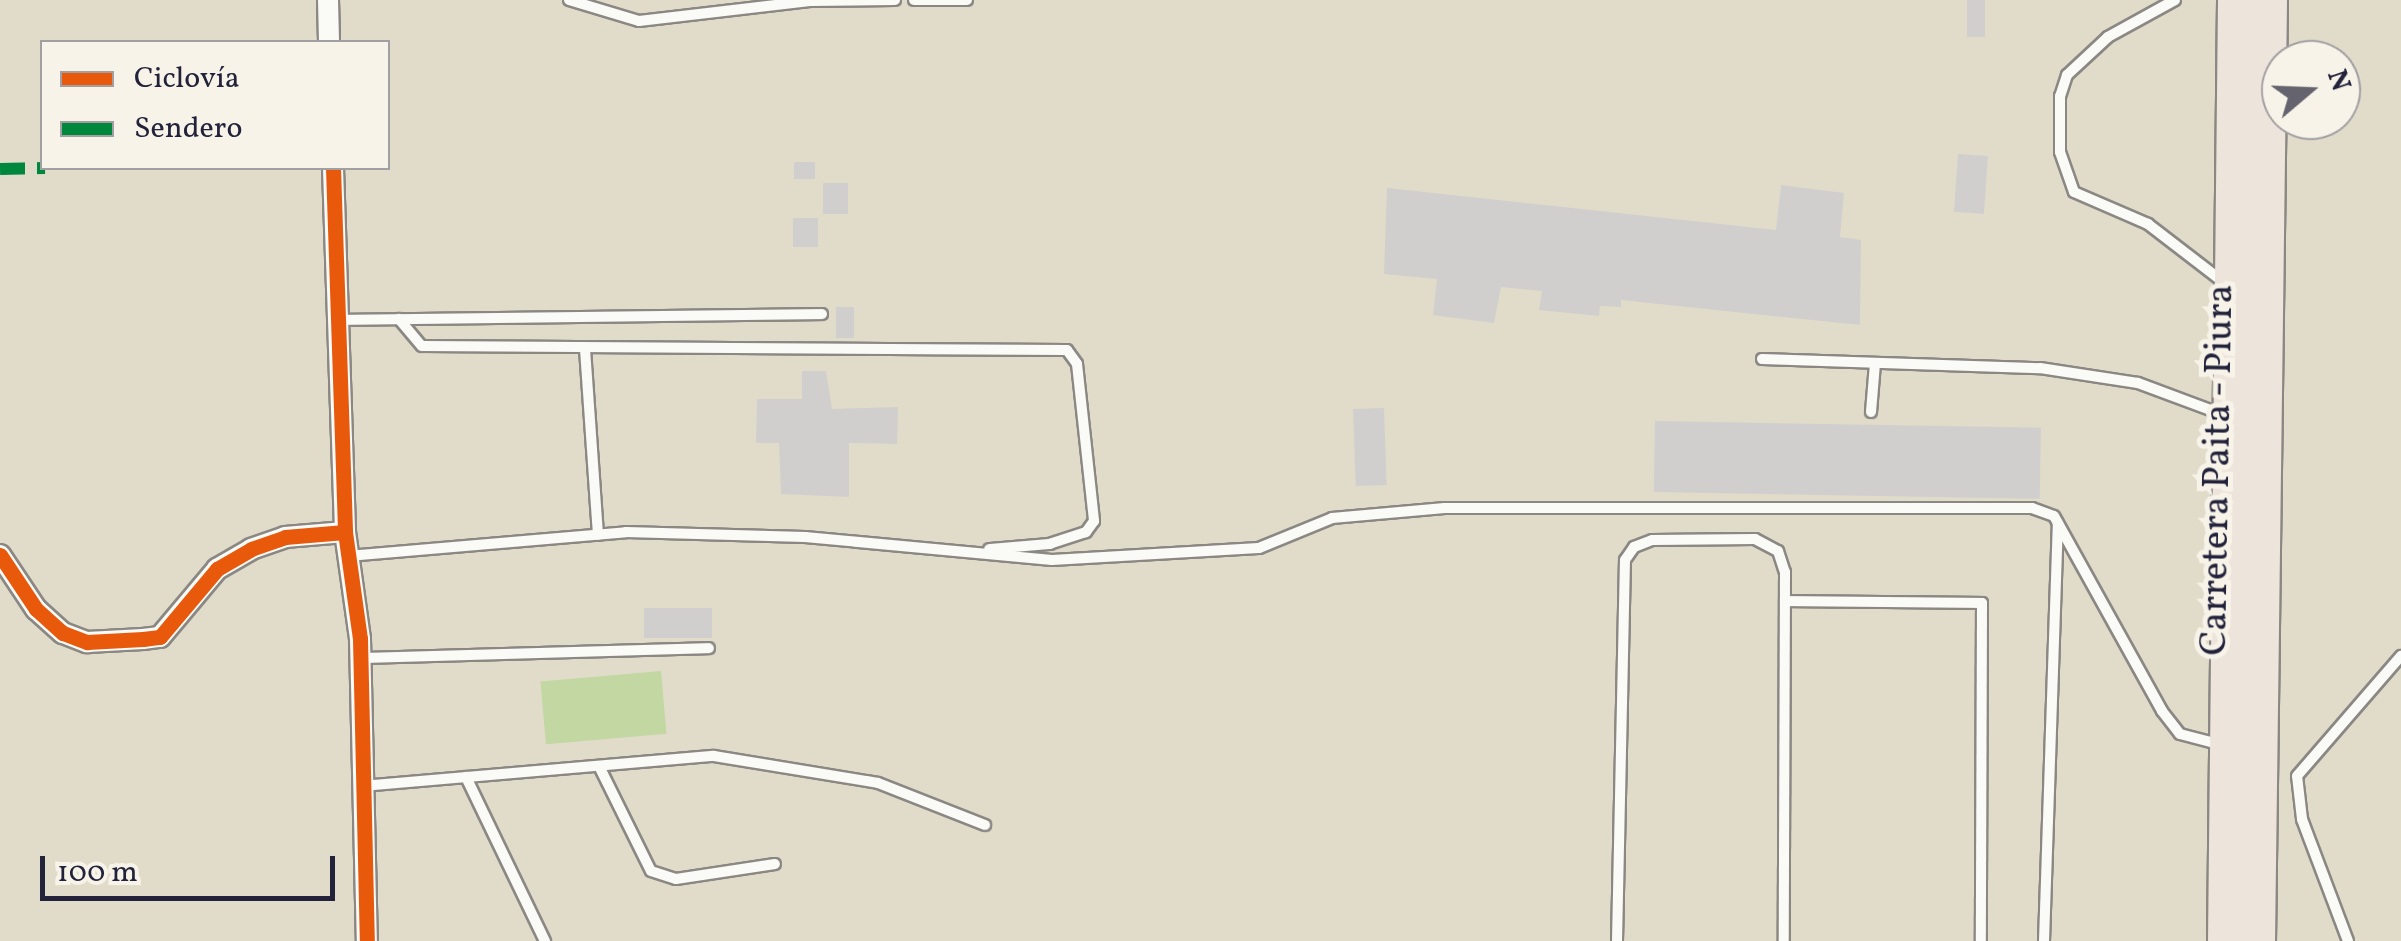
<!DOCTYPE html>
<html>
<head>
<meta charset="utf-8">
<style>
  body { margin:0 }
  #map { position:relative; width:2401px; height:941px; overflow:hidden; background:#e1dcca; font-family:Vollkorn,serif }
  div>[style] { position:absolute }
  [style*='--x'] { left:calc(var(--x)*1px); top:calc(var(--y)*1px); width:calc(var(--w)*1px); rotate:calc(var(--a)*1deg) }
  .green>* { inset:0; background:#c2d7a1; transform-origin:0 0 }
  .building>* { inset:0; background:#d1cece; transform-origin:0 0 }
  .roads { filter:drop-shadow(2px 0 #8b8884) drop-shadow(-2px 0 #8b8884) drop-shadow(0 2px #8b8884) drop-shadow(0 -2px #8b8884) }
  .service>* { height:10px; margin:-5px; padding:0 5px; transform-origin:5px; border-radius:5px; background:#fafaf7 }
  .minor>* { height:20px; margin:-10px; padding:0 10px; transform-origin:10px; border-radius:10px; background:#fafaf7 }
  .trunk>* { height:35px; margin:-17.5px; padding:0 17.5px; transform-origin:17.5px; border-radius:17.5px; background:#ede4dc }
  .quiet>* { height:12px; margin-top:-6px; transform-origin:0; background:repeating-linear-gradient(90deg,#00873e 0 25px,transparent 0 37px) }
  .cycleway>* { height:15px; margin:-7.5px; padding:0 7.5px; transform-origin:7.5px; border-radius:7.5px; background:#e8590c }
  span { translate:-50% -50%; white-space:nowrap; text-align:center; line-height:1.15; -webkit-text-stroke:10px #f7f3e8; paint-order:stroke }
  .street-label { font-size:38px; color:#22223b }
  .legend { position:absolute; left:40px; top:40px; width:350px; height:130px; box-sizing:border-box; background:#f7f3e8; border:2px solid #a29fa3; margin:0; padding:12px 18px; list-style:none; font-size:30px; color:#22223b }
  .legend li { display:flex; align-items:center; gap:20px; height:50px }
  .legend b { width:50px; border:2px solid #a29fa3 }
  .north { position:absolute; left:2261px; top:40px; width:100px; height:100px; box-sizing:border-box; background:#f7f3e8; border:2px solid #a29fa3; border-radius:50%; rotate:71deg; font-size:28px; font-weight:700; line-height:40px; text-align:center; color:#22223b }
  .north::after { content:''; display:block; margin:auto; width:35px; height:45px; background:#65636d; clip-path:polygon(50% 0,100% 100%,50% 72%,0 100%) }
  .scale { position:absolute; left:40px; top:856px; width:295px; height:45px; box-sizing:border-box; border:5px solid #22223b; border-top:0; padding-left:12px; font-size:30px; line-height:35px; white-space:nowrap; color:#22223b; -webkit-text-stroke:8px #f7f3e8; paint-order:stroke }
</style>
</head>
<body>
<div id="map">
  <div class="green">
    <div style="left:661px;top:671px;width:63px;height:121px;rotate:85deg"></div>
  </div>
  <div class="building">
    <div style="left:1967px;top:0;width:18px;height:37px"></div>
    <div style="left:1958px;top:154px;width:30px;height:58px;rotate:4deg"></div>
    <div style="left:794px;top:162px;width:21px;height:17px"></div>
    <div style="left:823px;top:183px;width:25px;height:31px"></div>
    <div style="clip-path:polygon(1781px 185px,1844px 193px,1840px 237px,1861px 240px,1860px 325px,1621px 300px,1621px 307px,1600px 306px,1599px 316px,1539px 310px,1542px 291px,1501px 287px,1494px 323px,1433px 315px,1437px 279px,1384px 274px,1387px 188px,1776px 230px)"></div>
    <div style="left:793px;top:218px;width:25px;height:29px"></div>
    <div style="left:836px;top:307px;width:18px;height:31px"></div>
    <div style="clip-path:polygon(802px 371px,826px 371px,832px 409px,898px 407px,897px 444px,849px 443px,849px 497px,781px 494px,779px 443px,756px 443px,757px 399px,802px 399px)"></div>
    <div style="left:1384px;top:408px;width:77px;height:31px;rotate:88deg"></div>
    <div style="left:1655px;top:421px;width:386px;height:71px;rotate:1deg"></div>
    <div style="left:644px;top:608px;width:68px;height:30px"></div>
  </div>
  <div class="roads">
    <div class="service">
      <div style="--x:569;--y:0;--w:73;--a:16.7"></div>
      <div style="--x:639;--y:21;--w:172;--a:-6.7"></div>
      <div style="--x:810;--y:1;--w:85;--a:-0.7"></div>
      <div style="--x:914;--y:0;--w:53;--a:0"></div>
      <div style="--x:2175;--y:0;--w:77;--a:151.1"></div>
      <div style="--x:2108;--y:37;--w:56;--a:137.2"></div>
      <div style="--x:2067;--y:75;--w:22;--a:108"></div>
      <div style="--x:2060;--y:96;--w:56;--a:90"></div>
      <div style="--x:2060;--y:152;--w:42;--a:70.7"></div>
      <div style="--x:2074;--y:192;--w:81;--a:23.4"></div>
      <div style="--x:2148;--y:224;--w:93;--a:37.6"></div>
      <div style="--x:399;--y:319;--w:35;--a:50"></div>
      <div style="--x:422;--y:346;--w:645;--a:0.36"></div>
      <div style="--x:1067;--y:350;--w:17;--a:54"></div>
      <div style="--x:1077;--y:364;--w:158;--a:83.8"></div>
      <div style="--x:1094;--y:521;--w:14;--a:126"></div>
      <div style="--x:1086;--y:532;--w:38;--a:162"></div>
      <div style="--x:1050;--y:544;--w:61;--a:175.3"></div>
      <div style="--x:338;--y:320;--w:484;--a:-0.7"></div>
      <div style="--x:585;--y:349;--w:186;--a:86"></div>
      <div style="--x:1762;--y:359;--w:278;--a:1.9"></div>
      <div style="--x:2040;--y:368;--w:99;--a:8.7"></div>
      <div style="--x:2138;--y:383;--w:92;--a:20.4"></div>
      <div style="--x:1871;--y:412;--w:49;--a:-85.3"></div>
      <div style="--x:348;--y:556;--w:279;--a:-4.9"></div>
      <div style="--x:626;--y:532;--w:179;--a:1.6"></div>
      <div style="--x:805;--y:537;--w:248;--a:5.3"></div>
      <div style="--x:1052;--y:560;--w:207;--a:-3.3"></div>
      <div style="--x:1259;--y:548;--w:79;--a:-22.3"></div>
      <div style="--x:1332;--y:518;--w:113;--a:-5.1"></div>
      <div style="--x:1445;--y:508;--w:587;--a:0"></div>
      <div style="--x:2032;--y:508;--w:23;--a:20"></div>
      <div style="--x:2054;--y:516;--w:223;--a:61"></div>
      <div style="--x:2162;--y:711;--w:29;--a:52"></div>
      <div style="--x:2180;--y:734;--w:43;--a:14.7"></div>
      <div style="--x:1785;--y:601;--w:197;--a:0.6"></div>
      <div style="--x:1982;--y:603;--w:338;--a:90.2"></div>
      <div style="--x:360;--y:658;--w:349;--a:-1.6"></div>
      <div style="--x:599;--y:766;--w:117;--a:63.7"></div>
      <div style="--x:651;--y:871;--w:26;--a:18"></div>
      <div style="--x:676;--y:879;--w:100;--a:-8.6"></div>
      <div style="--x:466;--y:777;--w:182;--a:64.3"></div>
      <div style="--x:362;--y:786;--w:353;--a:-4.9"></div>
      <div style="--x:714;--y:756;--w:166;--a:9.3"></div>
      <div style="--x:878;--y:783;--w:115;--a:21.4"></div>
      <div style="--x:1617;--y:941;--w:381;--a:-88.8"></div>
      <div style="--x:1625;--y:560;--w:16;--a:-55"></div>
      <div style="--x:1634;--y:547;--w:19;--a:-21"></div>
      <div style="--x:1652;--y:540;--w:103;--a:-0.6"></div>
      <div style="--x:1755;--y:539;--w:26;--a:28"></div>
      <div style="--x:1778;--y:551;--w:22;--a:72"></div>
      <div style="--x:1785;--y:572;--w:369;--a:90.2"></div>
      <div style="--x:2044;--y:941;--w:418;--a:-88.1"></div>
      <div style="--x:2348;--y:941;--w:130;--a:-110.7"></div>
      <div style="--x:2302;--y:819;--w:43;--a:-96.6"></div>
      <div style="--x:2297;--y:776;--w:159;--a:-49.1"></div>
    </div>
    <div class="minor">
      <div style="--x:328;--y:0;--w:42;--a:88.6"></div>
      <div style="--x:333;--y:168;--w:364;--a:88.1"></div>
      <div style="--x:345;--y:532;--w:108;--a:82"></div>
      <div style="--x:360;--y:639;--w:302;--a:88.7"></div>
      <div style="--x:0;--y:555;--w:65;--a:56.3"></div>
      <div style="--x:36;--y:609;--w:36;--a:42"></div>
      <div style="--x:63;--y:633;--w:26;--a:21"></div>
      <div style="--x:87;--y:642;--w:56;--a:-3.1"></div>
      <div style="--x:143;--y:639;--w:17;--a:-7"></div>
      <div style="--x:160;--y:637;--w:89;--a:-50"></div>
      <div style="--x:217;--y:569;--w:39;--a:-30"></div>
      <div style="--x:251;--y:549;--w:36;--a:-19"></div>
      <div style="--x:285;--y:537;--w:60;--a:-4.8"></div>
    </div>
    <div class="trunk">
      <div style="--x:2225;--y:941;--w:941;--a:-89.39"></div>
      <div style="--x:2257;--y:941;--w:941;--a:-89.27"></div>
    </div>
  </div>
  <div class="quiet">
    <div style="--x:0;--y:169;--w:45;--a:-1.3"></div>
  </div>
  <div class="cycleway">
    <div style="--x:333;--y:168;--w:364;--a:88.1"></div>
    <div style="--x:345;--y:532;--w:108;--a:82"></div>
    <div style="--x:360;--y:639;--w:302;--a:88.7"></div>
    <div style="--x:0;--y:555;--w:65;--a:56.3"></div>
    <div style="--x:36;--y:609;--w:36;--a:42"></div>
    <div style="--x:63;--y:633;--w:26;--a:21"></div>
    <div style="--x:87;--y:642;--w:56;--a:-3.1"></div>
    <div style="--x:143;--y:639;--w:17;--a:-7"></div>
    <div style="--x:160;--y:637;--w:89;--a:-50"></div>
    <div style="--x:217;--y:569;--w:39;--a:-30"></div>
    <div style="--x:251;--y:549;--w:36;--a:-19"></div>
    <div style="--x:285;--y:537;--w:60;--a:-4.8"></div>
  </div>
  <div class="street-label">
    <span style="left:2219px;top:470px;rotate:-89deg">Carretera Paita - Piura</span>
  </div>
  <ul class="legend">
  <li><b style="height:12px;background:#e8590c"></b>Ciclovía</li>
  <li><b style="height:12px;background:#00873e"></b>Sendero</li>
  </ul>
  <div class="north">N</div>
  <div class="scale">100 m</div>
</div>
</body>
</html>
